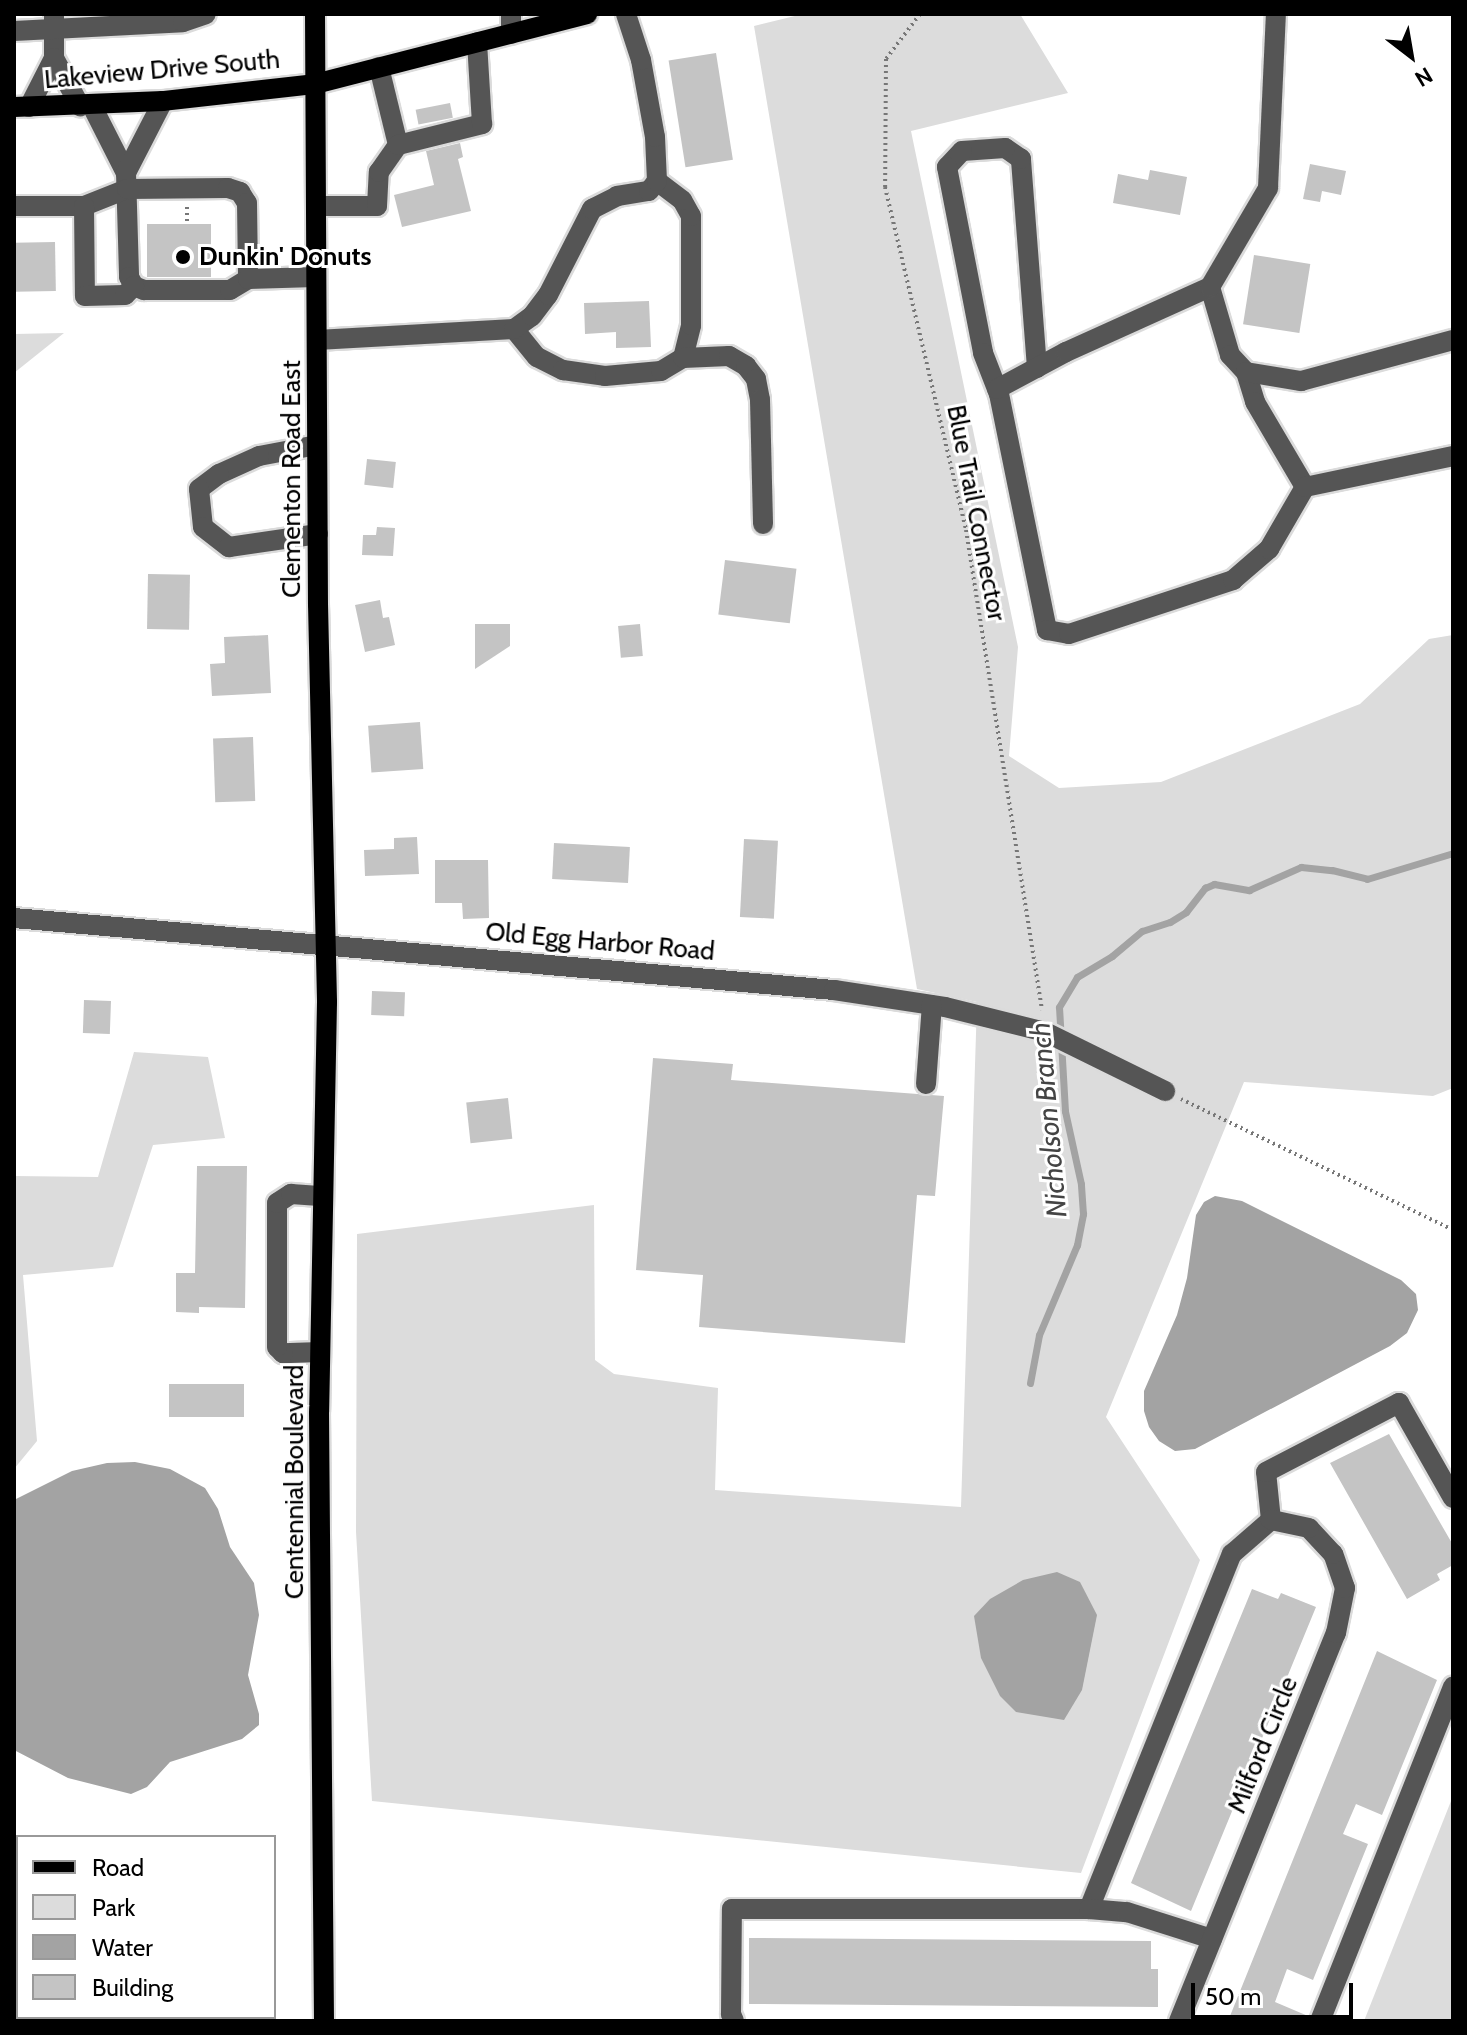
<!DOCTYPE html>
<html>
<head>
<meta charset="utf-8">
<style>
  body { margin:0 }
  #map { position:relative; width:1467px; height:2035px; overflow:hidden; background:#fff; font-family:Cabin,sans-serif }
  div>[style] { position:absolute }
  [style*='--x'] { left:calc(var(--x)*1px); top:calc(var(--y)*1px); width:calc(var(--w)*1px); rotate:calc(var(--a)*1deg) }
  .green>* { inset:0; background:#dcdcdc }
  .water>* { inset:0; background:#a3a3a3 }
  .stream>* { height:7px; margin:-3.5px; padding:0 3.5px; transform-origin:3.5px; border-radius:3.5px; background:#a3a3a3 }
  .building>* { inset:0; background:#c4c4c4; transform-origin:0 0 }
  .path>* { height:4px; margin-top:-2px; transform-origin:0; background:repeating-linear-gradient(90deg,#777 0 2px,transparent 0 6px) }
  .roads { filter:drop-shadow(2px 0 #dbdbdb) drop-shadow(-2px 0 #dbdbdb) drop-shadow(0 2px #dbdbdb) drop-shadow(0 -2px #dbdbdb) }
  .minor>* { height:20px; margin:-10px; padding:0 10px; transform-origin:10px; border-radius:10px; background:#555 }
  .major>* { height:20px; margin:-10px; padding:0 10px; transform-origin:10px; border-radius:10px; background:#000 }
  .dots>* { width:22px; height:22px; translate:-50% -50%; box-sizing:border-box; border:4px solid #fff; border-radius:50% }
  span { translate:-50% -50%; white-space:nowrap; text-align:center; line-height:1.15; -webkit-text-stroke:6px #fff; paint-order:stroke }
  .street-label { font-size:26px; color:#000 }
  .poi-label { font-size:26px; color:#000; font-weight:700 }
  .left { translate:0 -50%; text-align:left }
  .water-label { font-size:28px; color:#444; font-style:italic }
  .frame { position:absolute; inset:0; border:16px solid #000; pointer-events:none }
  .legend { position:absolute; left:16px; top:1835px; width:260px; height:184px; box-sizing:border-box; background:#fff; border:2px solid #999; margin:0; padding:10px 14px; list-style:none; font-size:24px; color:#000 }
  .legend li { display:flex; align-items:center; gap:16px; height:40px }
  .legend b { width:40px; border:2px solid #999 }
  .north { position:absolute; left:1371px; top:16px; width:80px; height:80px; -webkit-text-stroke:6px #fff; paint-order:stroke; rotate:149deg; font-size:22px; font-weight:700; line-height:32px; text-align:center; color:#000 }
  .north::after { content:''; display:block; margin:auto; width:28px; height:36px; background:#000; clip-path:polygon(50% 0,100% 100%,50% 72%,0 100%) }
  .scale { position:absolute; left:1191px; top:1983px; width:162px; height:36px; box-sizing:border-box; border:4px solid #000; border-top:0; padding-left:10px; font-size:24px; line-height:28px; white-space:nowrap; color:#000; -webkit-text-stroke:6px #fff; paint-order:stroke }
</style>
</head>
<body>
<div id="map">
  <div class="green">
    <div style="clip-path:polygon(803px 14px,1020px 14px,1068px 93px,911px 131px,1018px 647px,1009px 756px,1059px 788px,1161px 782px,1360px 704px,1429px 639px,1453px 635px,1453px 1088px,1433px 1096px,1244px 1082px,1106px 1417px,1200px 1560px,1081px 1873px,372px 1801px,356px 1532px,357px 1234px,594px 1205px,595px 1360px,614px 1374px,718px 1388px,715px 1490px,961px 1507px,977px 1002px,917px 989px,754px 26px)"></div>
    <div style="clip-path:polygon(64px 333px,14px 373px,14px 334px)"></div>
    <div style="clip-path:polygon(134px 1052px,208px 1057px,225px 1138px,153px 1145px,113px 1267px,23px 1275px,37px 1441px,14px 1469px,14px 1176px,98px 1177px)"></div>
    <div style="clip-path:polygon(1453px 1796px,1453px 2021px,1364px 2021px)"></div>
  </div>
  <div class="water">
    <div style="clip-path:polygon(1215px 1196px,1242px 1201px,1401px 1280px,1416px 1294px,1418px 1310px,1407px 1333px,1390px 1346px,1195px 1449px,1175px 1451px,1159px 1441px,1149px 1427px,1144px 1411px,1144px 1391px,1177px 1315px,1187px 1278px,1196px 1215px,1204px 1202px)"></div>
    <div style="clip-path:polygon(135px 1462px,170px 1469px,205px 1488px,218px 1509px,230px 1547px,254px 1583px,259px 1615px,248px 1675px,259px 1714px,259px 1725px,242px 1739px,170px 1762px,147px 1787px,131px 1794px,68px 1778px,14px 1750px,14px 1500px,72px 1471px,107px 1463px)"></div>
    <div style="clip-path:polygon(1057px 1572px,1080px 1582px,1097px 1615px,1082px 1690px,1064px 1720px,1016px 1712px,1000px 1696px,981px 1658px,974px 1616px,990px 1599px,1023px 1580px)"></div>
  </div>
  <div class="stream">
    <div style="--x:1030;--y:1383;--w:49;--a:-79.4"></div>
    <div style="--x:1039;--y:1335;--w:98;--a:-67.1"></div>
    <div style="--x:1077;--y:1245;--w:32;--a:-79"></div>
    <div style="--x:1083;--y:1214;--w:30;--a:-94"></div>
    <div style="--x:1081;--y:1184;--w:75;--a:-102.4"></div>
    <div style="--x:1065;--y:1111;--w:104;--a:-93.3"></div>
    <div style="--x:1059;--y:1007;--w:35;--a:-59"></div>
    <div style="--x:1077;--y:977;--w:41;--a:-31"></div>
    <div style="--x:1112;--y:956;--w:39;--a:-40"></div>
    <div style="--x:1142;--y:931;--w:29;--a:-18"></div>
    <div style="--x:1170;--y:922;--w:19;--a:-32"></div>
    <div style="--x:1186;--y:912;--w:31;--a:-52"></div>
    <div style="--x:1205;--y:888;--w:10;--a:-24"></div>
    <div style="--x:1214;--y:884;--w:36;--a:10"></div>
    <div style="--x:1249;--y:890;--w:57;--a:-23.9"></div>
    <div style="--x:1301;--y:867;--w:31;--a:6"></div>
    <div style="--x:1332;--y:870;--w:36;--a:14"></div>
    <div style="--x:1367;--y:879;--w:90;--a:-16.8"></div>
  </div>
  <div class="building">
    <div style="left:716px;top:53px;width:108px;height:48px;rotate:81deg"></div>
    <div style="left:450px;top:103px;width:15px;height:35px;rotate:79deg"></div>
    <div style="clip-path:polygon(460px 143px,463px 157px,458px 159px,471px 211px,402px 227px,394px 195px,434px 185px,426px 151px)"></div>
    <div style="clip-path:polygon(1310px 164px,1346px 171px,1341px 195px,1322px 191px,1320px 202px,1303px 199px)"></div>
    <div style="clip-path:polygon(1150px 170px,1187px 177px,1180px 215px,1113px 203px,1118px 174px,1148px 180px)"></div>
    <div style="left:211px;top:224px;width:53px;height:64px;rotate:90deg"></div>
    <div style="left:55px;top:242px;width:49px;height:41px;rotate:89deg"></div>
    <div style="left:1254px;top:255px;width:57px;height:70px;rotate:9deg"></div>
    <div style="clip-path:polygon(649px 301px,651px 347px,616px 348px,616px 332px,585px 334px,584px 303px)"></div>
    <div style="left:367px;top:459px;width:29px;height:26px;rotate:6deg"></div>
    <div style="clip-path:polygon(377px 527px,395px 528px,393px 556px,362px 555px,363px 535px,376px 535px)"></div>
    <div style="left:725px;top:560px;width:72px;height:55px;rotate:7deg"></div>
    <div style="left:148px;top:574px;width:42px;height:55px;rotate:1deg"></div>
    <div style="clip-path:polygon(380px 600px,383px 618px,389px 617px,395px 645px,365px 652px,355px 605px)"></div>
    <div style="clip-path:polygon(475px 624px,510px 624px,510px 646px,475px 669px)"></div>
    <div style="left:640px;top:624px;width:32px;height:22px;rotate:85deg"></div>
    <div style="clip-path:polygon(268px 635px,271px 693px,212px 696px,210px 664px,225px 663px,224px 637px)"></div>
    <div style="left:420px;top:722px;width:47px;height:52px;rotate:86deg"></div>
    <div style="left:253px;top:737px;width:64px;height:40px;rotate:88deg"></div>
    <div style="clip-path:polygon(417px 837px,419px 874px,365px 876px,364px 850px,394px 849px,394px 838px)"></div>
    <div style="left:744px;top:839px;width:34px;height:78px;rotate:3deg"></div>
    <div style="left:554px;top:843px;width:76px;height:36px;rotate:3deg"></div>
    <div style="clip-path:polygon(435px 860px,488px 860px,489px 918px,463px 919px,462px 903px,435px 903px)"></div>
    <div style="left:372px;top:991px;width:33px;height:24px;rotate:2deg"></div>
    <div style="left:84px;top:1000px;width:27px;height:33px;rotate:2deg"></div>
    <div style="clip-path:polygon(653px 1058px,733px 1064px,731px 1080px,944px 1096px,935px 1196px,917px 1195px,905px 1343px,699px 1327px,703px 1275px,636px 1270px)"></div>
    <div style="left:508px;top:1098px;width:41px;height:42px;rotate:84deg"></div>
    <div style="clip-path:polygon(197px 1166px,247px 1166px,245px 1308px,199px 1307px,199px 1313px,176px 1312px,176px 1273px,195px 1273px)"></div>
    <div style="left:244px;top:1384px;width:33px;height:75px;rotate:90deg"></div>
    <div style="clip-path:polygon(1389px 1434px,1453px 1545px,1453px 1565px,1437px 1574px,1440px 1580px,1407px 1599px,1330px 1463px)"></div>
    <div style="clip-path:polygon(1252px 1589px,1278px 1599px,1281px 1593px,1316px 1607px,1191px 1911px,1131px 1883px)"></div>
    <div style="clip-path:polygon(1377px 1651px,1437px 1680px,1382px 1815px,1356px 1804px,1343px 1834px,1368px 1844px,1313px 1980px,1287px 1969px,1275px 2002px,1308px 2016px,1307px 2021px,1228px 2021px)"></div>
    <div style="clip-path:polygon(749px 1938px,1151px 1941px,1151px 1969px,1158px 1969px,1158px 2007px,749px 2004px)"></div>
  </div>
  <div class="path">
    <div style="--x:920;--y:14;--w:56;--a:127.1"></div>
    <div style="--x:886;--y:59;--w:128;--a:90.4"></div>
    <div style="--x:885;--y:187;--w:352;--a:76.7"></div>
    <div style="--x:966;--y:530;--w:486;--a:81"></div>
    <div style="--x:187;--y:207;--w:17;--a:90"></div>
    <div style="--x:1181;--y:1099;--w:302;--a:25.7"></div>
  </div>
  <div class="roads">
    <div class="minor">
      <div style="--x:54;--y:14;--w:44;--a:90"></div>
      <div style="--x:54;--y:58;--w:55;--a:61.6"></div>
      <div style="--x:511;--y:14;--w:20;--a:90"></div>
      <div style="--x:14;--y:31;--w:169;--a:-3"></div>
      <div style="--x:183;--y:22;--w:24;--a:-19"></div>
      <div style="--x:379;--y:67;--w:80;--a:76.3"></div>
      <div style="--x:92;--y:106;--w:75;--a:63.1"></div>
      <div style="--x:126;--y:173;--w:104;--a:88.3"></div>
      <div style="--x:129;--y:277;--w:10;--a:61"></div>
      <div style="--x:134;--y:286;--w:11;--a:22"></div>
      <div style="--x:144;--y:290;--w:86;--a:0"></div>
      <div style="--x:230;--y:290;--w:21;--a:-31"></div>
      <div style="--x:29;--y:107;--w:55;--a:-63"></div>
      <div style="--x:126;--y:173;--w:81;--a:-62.8"></div>
      <div style="--x:14;--y:206;--w:70;--a:0"></div>
      <div style="--x:84;--y:206;--w:46;--a:-21.6"></div>
      <div style="--x:127;--y:189;--w:101;--a:-0.6"></div>
      <div style="--x:228;--y:188;--w:13;--a:18"></div>
      <div style="--x:240;--y:192;--w:13;--a:58"></div>
      <div style="--x:247;--y:203;--w:76;--a:89.2"></div>
      <div style="--x:248;--y:279;--w:68;--a:-1.7"></div>
      <div style="--x:84;--y:206;--w:90;--a:89.4"></div>
      <div style="--x:85;--y:296;--w:40;--a:-1.4"></div>
      <div style="--x:125;--y:295;--w:13;--a:-45"></div>
      <div style="--x:316;--y:206;--w:61;--a:0"></div>
      <div style="--x:377;--y:206;--w:34;--a:-87"></div>
      <div style="--x:379;--y:172;--w:33;--a:-55"></div>
      <div style="--x:398;--y:145;--w:87;--a:-14"></div>
      <div style="--x:482;--y:124;--w:82;--a:-93.5"></div>
      <div style="--x:1210;--y:287;--w:71;--a:73.6"></div>
      <div style="--x:1230;--y:355;--w:23;--a:47"></div>
      <div style="--x:1246;--y:372;--w:31;--a:73"></div>
      <div style="--x:1255;--y:402;--w:99;--a:59.5"></div>
      <div style="--x:514;--y:329;--w:36;--a:51"></div>
      <div style="--x:537;--y:357;--w:29;--a:27"></div>
      <div style="--x:563;--y:370;--w:42;--a:8.1"></div>
      <div style="--x:605;--y:376;--w:56;--a:-5.1"></div>
      <div style="--x:661;--y:371;--w:26;--a:-31"></div>
      <div style="--x:683;--y:358;--w:34;--a:-76"></div>
      <div style="--x:691;--y:325;--w:109;--a:-90"></div>
      <div style="--x:691;--y:216;--w:18;--a:-119"></div>
      <div style="--x:682;--y:200;--w:31;--a:-143"></div>
      <div style="--x:317;--y:340;--w:197;--a:-3.2"></div>
      <div style="--x:514;--y:329;--w:22;--a:-36"></div>
      <div style="--x:532;--y:316;--w:26;--a:-53"></div>
      <div style="--x:548;--y:295;--w:97;--a:-62.9"></div>
      <div style="--x:592;--y:209;--w:28;--a:-27"></div>
      <div style="--x:617;--y:196;--w:32;--a:-9"></div>
      <div style="--x:649;--y:191;--w:13;--a:-51"></div>
      <div style="--x:657;--y:181;--w:44;--a:-92.6"></div>
      <div style="--x:655;--y:137;--w:78;--a:-100.3"></div>
      <div style="--x:641;--y:60;--w:48;--a:-108.1"></div>
      <div style="--x:683;--y:358;--w:46;--a:-2.5"></div>
      <div style="--x:729;--y:356;--w:20;--a:30"></div>
      <div style="--x:746;--y:366;--w:16;--a:52"></div>
      <div style="--x:756;--y:379;--w:21;--a:79"></div>
      <div style="--x:760;--y:400;--w:124;--a:88.6"></div>
      <div style="--x:1037;--y:368;--w:210;--a:-94.4"></div>
      <div style="--x:1021;--y:159;--w:19;--a:-145"></div>
      <div style="--x:1005;--y:148;--w:43;--a:176"></div>
      <div style="--x:962;--y:151;--w:22;--a:133"></div>
      <div style="--x:947;--y:167;--w:189;--a:79"></div>
      <div style="--x:983;--y:353;--w:44;--a:68.7"></div>
      <div style="--x:999;--y:394;--w:241;--a:78.5"></div>
      <div style="--x:1047;--y:630;--w:22;--a:10"></div>
      <div style="--x:1069;--y:634;--w:173;--a:-18.2"></div>
      <div style="--x:1233;--y:580;--w:48;--a:-40.7"></div>
      <div style="--x:1269;--y:549;--w:72;--a:-59.9"></div>
      <div style="--x:1305;--y:487;--w:151;--a:-11.8"></div>
      <div style="--x:1246;--y:372;--w:56;--a:9.3"></div>
      <div style="--x:1301;--y:381;--w:157;--a:-15.1"></div>
      <div style="--x:997;--y:389;--w:78;--a:-28.2"></div>
      <div style="--x:1066;--y:352;--w:158;--a:-24.3"></div>
      <div style="--x:1210;--y:287;--w:115;--a:-59.6"></div>
      <div style="--x:1268;--y:188;--w:174;--a:-87.4"></div>
      <div style="--x:317;--y:445;--w:59;--a:169.3"></div>
      <div style="--x:259;--y:456;--w:44;--a:155.8"></div>
      <div style="--x:219;--y:474;--w:25;--a:143"></div>
      <div style="--x:199;--y:489;--w:38;--a:84"></div>
      <div style="--x:203;--y:527;--w:33;--a:38"></div>
      <div style="--x:229;--y:547;--w:90;--a:-8.3"></div>
      <div style="--x:14;--y:918;--w:823;--a:5.02"></div>
      <div style="--x:834;--y:990;--w:112;--a:8.7"></div>
      <div style="--x:945;--y:1007;--w:103;--a:14"></div>
      <div style="--x:1045;--y:1032;--w:134;--a:26.2"></div>
      <div style="--x:926;--y:1084;--w:79;--a:-85.7"></div>
      <div style="--x:320;--y:1352;--w:37;--a:178"></div>
      <div style="--x:283;--y:1353;--w:8;--a:-135"></div>
      <div style="--x:277;--y:1347;--w:144;--a:-90"></div>
      <div style="--x:277;--y:1203;--w:17;--a:-33"></div>
      <div style="--x:291;--y:1194;--w:32;--a:4"></div>
      <div style="--x:1271;--y:1520;--w:48;--a:-95.9"></div>
      <div style="--x:1266;--y:1472;--w:150;--a:-27.4"></div>
      <div style="--x:1399;--y:1403;--w:109;--a:60.4"></div>
      <div style="--x:1089;--y:1909;--w:383;--a:-68.1"></div>
      <div style="--x:1232;--y:1554;--w:52;--a:-41.1"></div>
      <div style="--x:734;--y:2021;--w:8;--a:-113"></div>
      <div style="--x:731;--y:2014;--w:105;--a:-89.5"></div>
      <div style="--x:732;--y:1909;--w:357;--a:0"></div>
      <div style="--x:1089;--y:1909;--w:38;--a:5"></div>
      <div style="--x:1127;--y:1912;--w:89;--a:17.6"></div>
      <div style="--x:1179;--y:2021;--w:419;--a:-68"></div>
      <div style="--x:1336;--y:1633;--w:46;--a:-78.7"></div>
      <div style="--x:1345;--y:1588;--w:36;--a:-109"></div>
      <div style="--x:1333;--y:1554;--w:35;--a:-133"></div>
      <div style="--x:1309;--y:1528;--w:39;--a:-168"></div>
      <div style="--x:1320;--y:2021;--w:360;--a:-68.3"></div>
    </div>
    <div class="major">
      <div style="--x:315;--y:14;--w:590;--a:89.71"></div>
      <div style="--x:318;--y:604;--w:398;--a:88.7"></div>
      <div style="--x:327;--y:1002;--w:410;--a:91.1"></div>
      <div style="--x:319;--y:1412;--w:609;--a:89.53"></div>
      <div style="--x:14;--y:107;--w:149;--a:-2.3"></div>
      <div style="--x:163;--y:101;--w:153;--a:-6.4"></div>
      <div style="--x:315;--y:84;--w:281;--a:-14.4"></div>
    </div>
  </div>
  <div class="dots">
    <div style="left:183px;top:257px;background:#000"></div>
  </div>
  <div class="street-label">
    <span style="left:162px;top:70px;rotate:-5deg">Lakeview Drive South</span>
    <span style="left:292px;top:479px;rotate:-90deg">Clementon Road East</span>
    <span style="left:976px;top:513px;rotate:79deg">Blue Trail Connector</span>
    <span style="left:600px;top:942px;rotate:5deg">Old Egg Harbor Road</span>
    <span style="left:295px;top:1482px;rotate:-90deg">Centennial Boulevard</span>
    <span style="left:1263px;top:1745px;rotate:-68deg">Milford Circle</span>
  </div>
  <div class="poi-label">
    <span class="left" style="left:199px;top:257px">Dunkin' Donuts</span>
  </div>
  <div class="water-label">
    <span style="left:1048px;top:1120px;rotate:-95deg">Nicholson Branch</span>
  </div>
  <div class="frame"></div>
  <ul class="legend">
  <li><b style="height:10px;background:#000"></b>Road</li>
  <li><b style="height:22px;background:#dcdcdc"></b>Park</li>
  <li><b style="height:22px;background:#a3a3a3"></b>Water</li>
  <li><b style="height:22px;background:#c4c4c4"></b>Building</li>
  </ul>
  <div class="north">N</div>
  <div class="scale">50 m</div>
</div>
</body>
</html>
